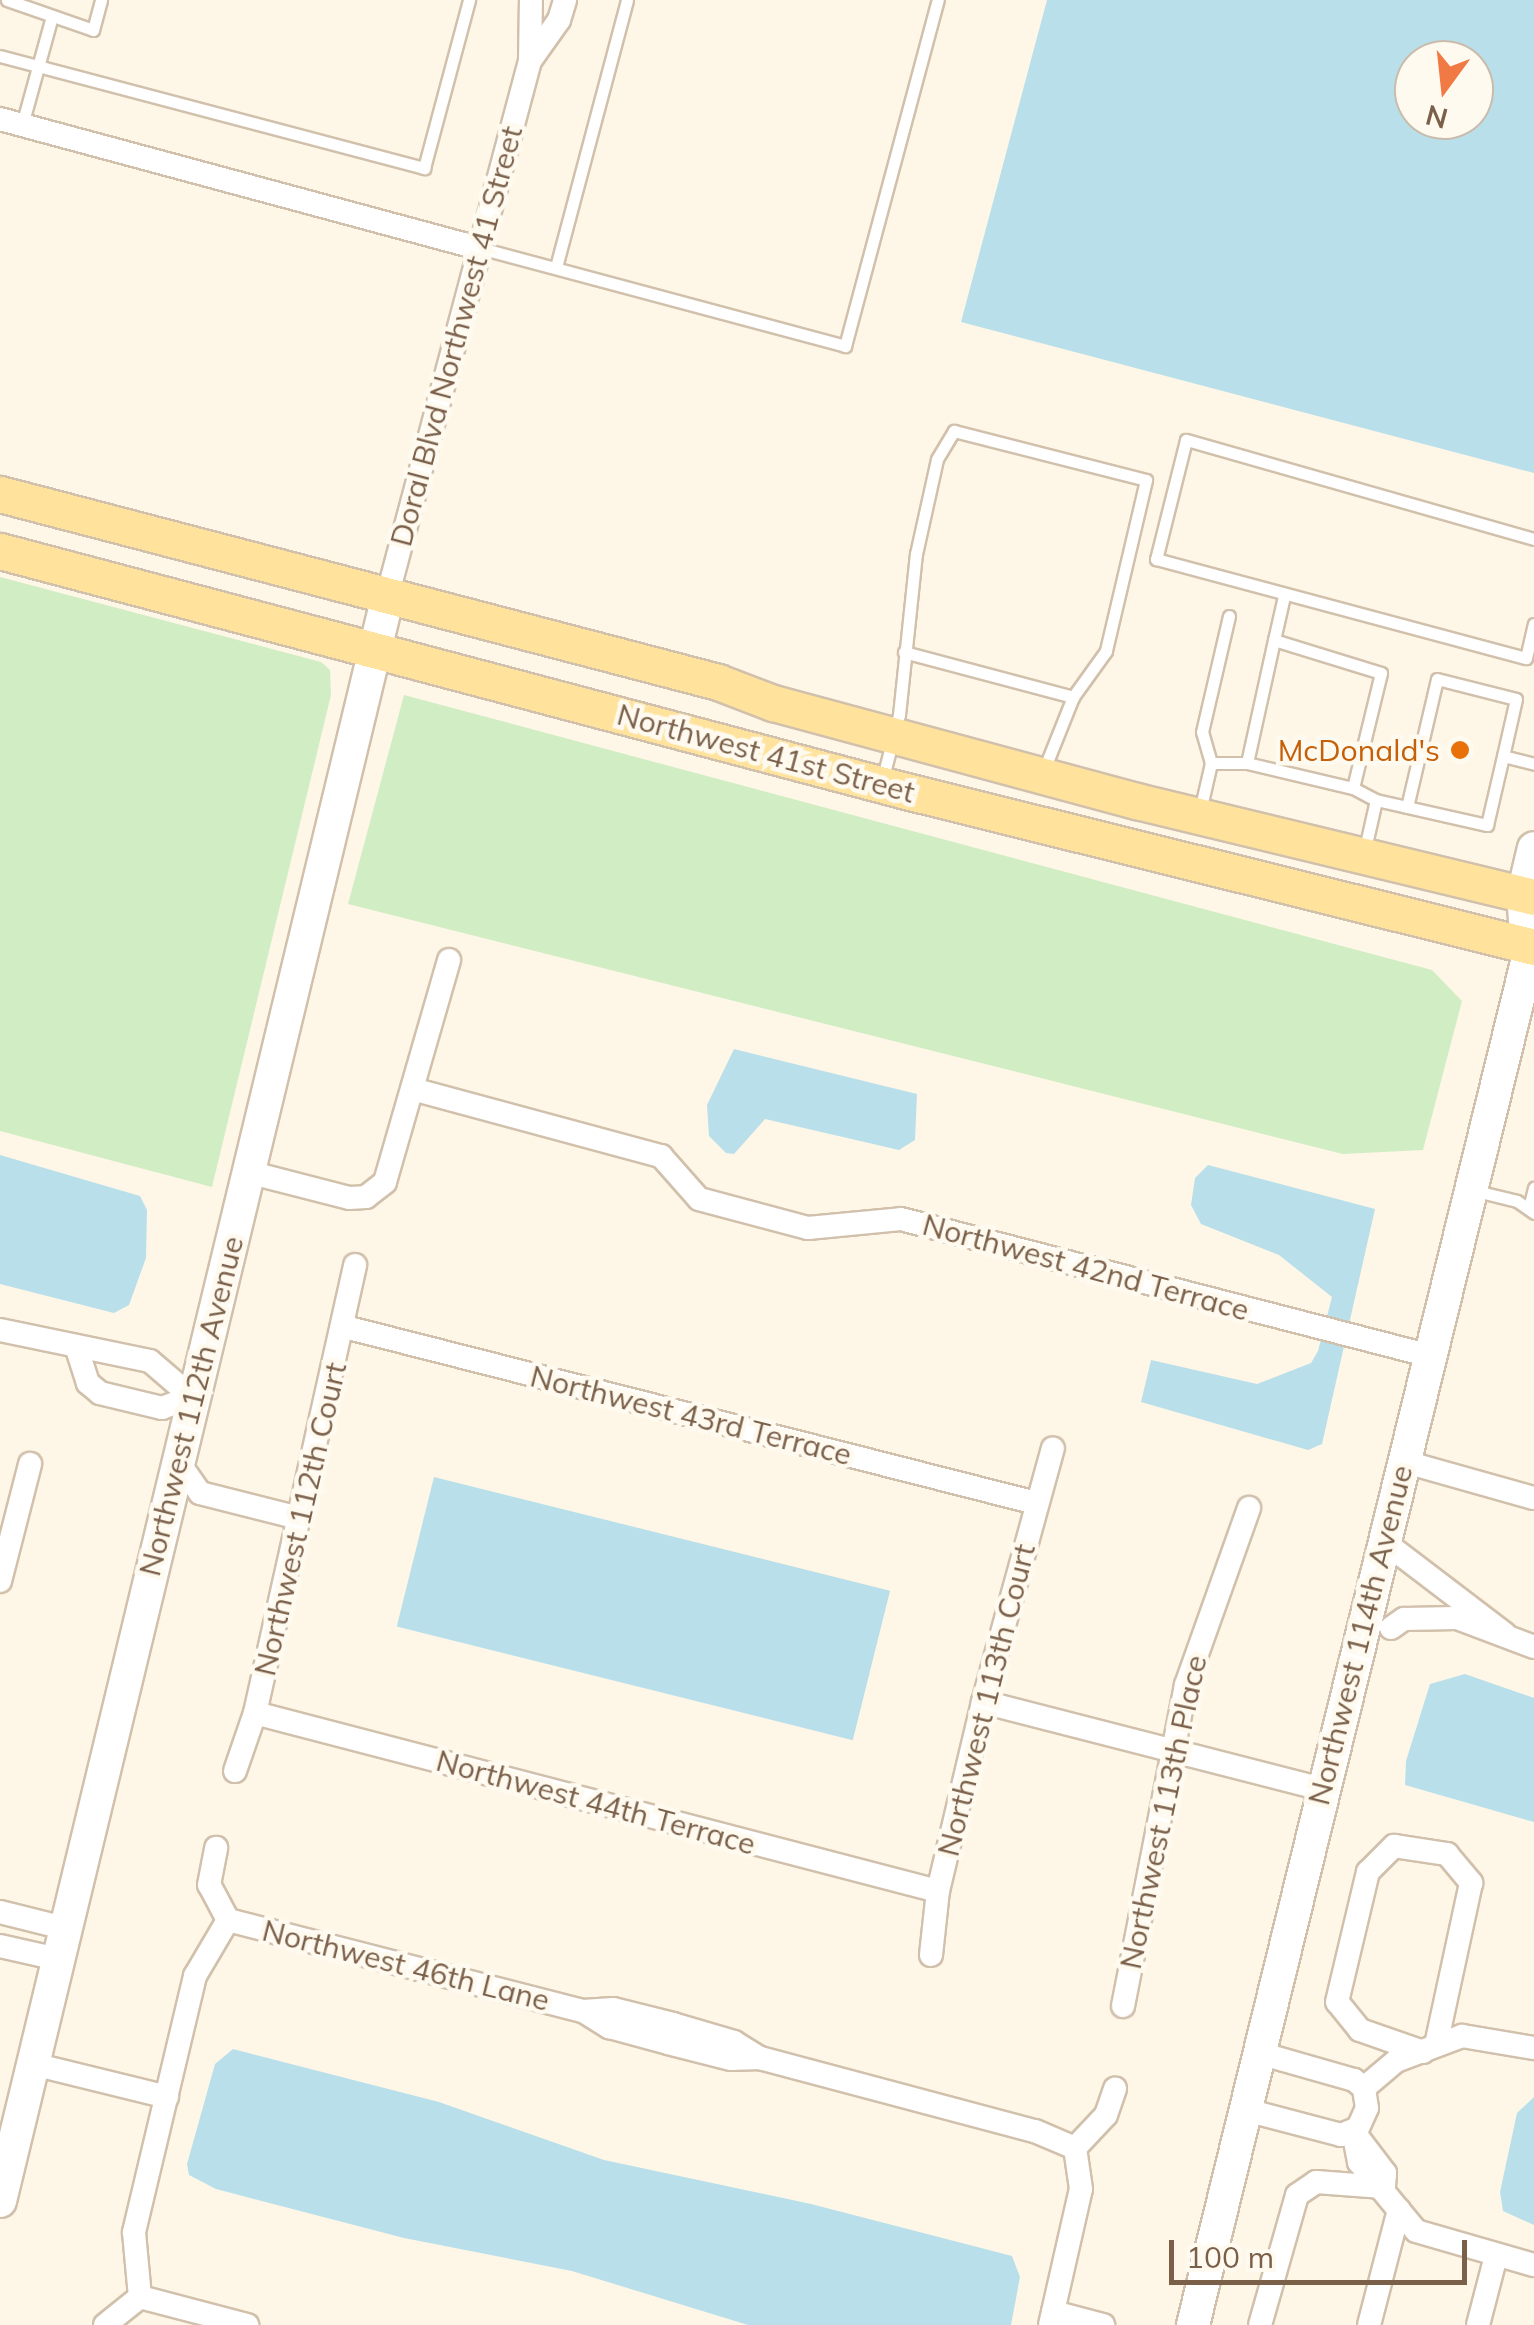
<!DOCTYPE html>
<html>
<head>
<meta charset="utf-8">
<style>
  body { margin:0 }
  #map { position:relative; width:1534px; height:2325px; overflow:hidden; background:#fef7e7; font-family:Mulish,sans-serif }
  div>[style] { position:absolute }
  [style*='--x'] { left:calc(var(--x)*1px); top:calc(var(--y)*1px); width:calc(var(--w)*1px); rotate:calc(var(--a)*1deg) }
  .green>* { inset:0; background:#d1edc4 }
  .water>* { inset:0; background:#b9dfea; transform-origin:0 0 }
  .roads { filter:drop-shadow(2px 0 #d1c0ab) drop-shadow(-2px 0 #d1c0ab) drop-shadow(0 2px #d1c0ab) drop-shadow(0 -2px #d1c0ab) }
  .lane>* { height:11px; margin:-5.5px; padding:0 5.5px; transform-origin:5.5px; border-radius:5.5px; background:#fff }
  .street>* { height:22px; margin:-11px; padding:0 11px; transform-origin:11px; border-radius:11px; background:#fff }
  .secondary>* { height:32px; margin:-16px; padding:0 16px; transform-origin:16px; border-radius:16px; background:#fff }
  .primary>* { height:35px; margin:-17.5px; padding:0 17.5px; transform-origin:17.5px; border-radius:17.5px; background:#ffe39d }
  .dots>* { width:28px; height:28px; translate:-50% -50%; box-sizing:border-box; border:5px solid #fffaef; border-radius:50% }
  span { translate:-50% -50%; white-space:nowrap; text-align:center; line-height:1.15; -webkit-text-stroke:9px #fffaef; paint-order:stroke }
  .street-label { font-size:30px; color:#7a5f49 }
  .food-label { font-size:30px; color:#c56008 }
  .right { translate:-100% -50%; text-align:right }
  .north { position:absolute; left:1394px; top:40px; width:100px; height:100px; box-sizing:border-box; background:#fffaef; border:2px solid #cabcad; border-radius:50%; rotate:195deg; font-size:28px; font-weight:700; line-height:40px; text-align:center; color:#7a5f49 }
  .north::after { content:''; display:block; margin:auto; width:35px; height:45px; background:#f07944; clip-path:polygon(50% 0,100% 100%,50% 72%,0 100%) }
  .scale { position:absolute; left:1169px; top:2240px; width:298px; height:45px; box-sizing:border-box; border:5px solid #7a5f49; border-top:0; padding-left:12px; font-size:30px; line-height:35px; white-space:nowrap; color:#7a5f49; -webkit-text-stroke:8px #fffaef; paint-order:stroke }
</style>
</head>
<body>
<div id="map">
  <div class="green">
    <div style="clip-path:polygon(0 577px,321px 662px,330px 670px,331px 695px,212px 1187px,0 1131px)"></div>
    <div style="clip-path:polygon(404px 695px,1432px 970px,1462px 1001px,1423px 1150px,1343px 1154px,348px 904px)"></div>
  </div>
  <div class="water">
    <div style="clip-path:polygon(evenodd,1047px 0,1534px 0,1534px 473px,961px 322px,1047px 0,1414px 60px,1474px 60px,1474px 120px,1414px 120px,1414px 60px)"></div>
    <div style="clip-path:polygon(734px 1049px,917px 1094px,915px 1140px,899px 1150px,765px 1119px,734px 1154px,726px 1153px,709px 1136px,707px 1105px)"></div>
    <div style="clip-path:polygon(0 1155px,140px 1196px,147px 1210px,146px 1258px,129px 1305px,114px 1313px,0 1284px)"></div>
    <div style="clip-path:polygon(1208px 1165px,1375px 1209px,1322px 1444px,1308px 1450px,1141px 1402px,1151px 1360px,1257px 1384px,1311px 1363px,1318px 1351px,1332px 1297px,1279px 1255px,1201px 1224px,1191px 1205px,1195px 1178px)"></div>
    <div style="left:434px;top:1477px;width:470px;height:154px;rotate:14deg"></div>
    <div style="clip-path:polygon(1465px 1674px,1534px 1698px,1534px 1822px,1405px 1785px,1406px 1761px,1430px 1684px)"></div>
    <div style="clip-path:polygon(233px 2049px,439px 2102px,604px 2160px,811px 2204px,1012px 2256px,1020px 2277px,1011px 2325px,748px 2325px,572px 2271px,404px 2238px,216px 2189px,189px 2175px,187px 2164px,215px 2064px)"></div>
    <div style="clip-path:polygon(1534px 2097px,1534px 2225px,1503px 2211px,1500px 2192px,1517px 2113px)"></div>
  </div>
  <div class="roads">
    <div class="lane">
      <div style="--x:7;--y:0;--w:91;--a:19.2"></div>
      <div style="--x:93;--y:30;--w:31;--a:-75"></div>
      <div style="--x:0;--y:56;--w:439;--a:14.8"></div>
      <div style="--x:424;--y:168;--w:174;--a:-75"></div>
      <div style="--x:22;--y:125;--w:109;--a:-74.6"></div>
      <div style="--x:480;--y:248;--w:378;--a:15"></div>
      <div style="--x:845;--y:346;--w:358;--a:-75"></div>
      <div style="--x:556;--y:267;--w:276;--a:-75.1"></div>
      <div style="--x:1534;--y:539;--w:362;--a:-164.1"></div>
      <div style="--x:1186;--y:440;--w:123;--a:104.1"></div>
      <div style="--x:1156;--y:559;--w:383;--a:15"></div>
      <div style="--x:1526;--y:658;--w:35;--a:-77"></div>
      <div style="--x:1284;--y:596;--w:45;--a:102.8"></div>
      <div style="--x:1274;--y:640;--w:112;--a:17.1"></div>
      <div style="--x:1381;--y:673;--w:118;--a:103.7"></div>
      <div style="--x:1353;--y:788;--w:26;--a:28"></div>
      <div style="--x:1274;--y:640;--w:126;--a:102.4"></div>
      <div style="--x:1247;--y:763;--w:109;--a:13.3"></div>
      <div style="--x:904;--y:652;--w:175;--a:14.9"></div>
      <div style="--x:1211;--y:763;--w:32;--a:-106"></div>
      <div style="--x:1202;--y:732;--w:119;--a:-76.9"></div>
      <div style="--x:882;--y:781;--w:68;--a:-75.6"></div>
      <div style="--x:899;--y:715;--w:162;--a:-84"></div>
      <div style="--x:916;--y:554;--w:97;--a:-77.5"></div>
      <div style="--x:937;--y:459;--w:33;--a:-59"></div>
      <div style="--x:954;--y:431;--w:198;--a:14.3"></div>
      <div style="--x:1146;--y:480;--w:176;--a:103.2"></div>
      <div style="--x:1106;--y:651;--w:57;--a:125.7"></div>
      <div style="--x:1073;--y:697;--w:81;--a:111.8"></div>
      <div style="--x:1407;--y:807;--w:131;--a:-76.8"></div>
      <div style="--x:1437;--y:679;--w:81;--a:14.2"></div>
      <div style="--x:1516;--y:699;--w:58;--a:102.8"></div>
      <div style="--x:1200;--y:811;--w:49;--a:-77.1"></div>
      <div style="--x:1211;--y:763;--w:36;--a:0"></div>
      <div style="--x:1364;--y:853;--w:54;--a:-77.2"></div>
      <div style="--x:1376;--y:800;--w:114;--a:12.7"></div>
      <div style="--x:1487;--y:825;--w:71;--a:-76.9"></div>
      <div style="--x:1503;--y:756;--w:32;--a:14"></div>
      <div style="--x:1472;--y:1190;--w:46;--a:13.7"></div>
      <div style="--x:1517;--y:1201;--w:21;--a:35"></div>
      <div style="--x:1529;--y:1208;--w:21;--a:-76"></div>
    </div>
    <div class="street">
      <div style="--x:530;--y:61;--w:50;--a:-54.7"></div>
      <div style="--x:559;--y:20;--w:21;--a:-73"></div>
      <div style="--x:0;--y:119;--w:496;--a:15.1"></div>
      <div style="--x:384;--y:608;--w:566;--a:-75.06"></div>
      <div style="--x:530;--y:61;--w:61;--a:-89.1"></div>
      <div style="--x:416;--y:1090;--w:254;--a:15.1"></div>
      <div style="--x:661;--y:1156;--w:57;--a:48.5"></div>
      <div style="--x:699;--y:1199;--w:113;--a:14.9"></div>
      <div style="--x:808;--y:1228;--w:93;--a:-5.5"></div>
      <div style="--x:901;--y:1219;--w:543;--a:14.5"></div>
      <div style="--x:248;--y:1172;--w:104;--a:14.4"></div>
      <div style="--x:349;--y:1198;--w:17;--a:-3"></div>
      <div style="--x:366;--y:1197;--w:24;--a:-38"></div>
      <div style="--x:385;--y:1182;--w:231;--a:-73.9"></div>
      <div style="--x:345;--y:1327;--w:713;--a:14.29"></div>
      <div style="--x:0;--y:1330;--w:153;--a:11.7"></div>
      <div style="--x:150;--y:1361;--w:55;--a:40.6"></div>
      <div style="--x:192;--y:1397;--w:32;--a:160"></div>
      <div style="--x:162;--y:1408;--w:64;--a:-166.4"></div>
      <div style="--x:100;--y:1393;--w:16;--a:-140"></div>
      <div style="--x:88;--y:1383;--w:35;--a:-108"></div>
      <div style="--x:177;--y:1460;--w:40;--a:55.1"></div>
      <div style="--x:200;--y:1493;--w:102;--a:14.2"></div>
      <div style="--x:1402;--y:1461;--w:137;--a:15.7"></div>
      <div style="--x:1383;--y:1541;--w:153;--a:37.3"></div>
      <div style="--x:0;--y:1581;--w:121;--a:-75.6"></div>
      <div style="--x:1391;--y:1628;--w:16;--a:-35"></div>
      <div style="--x:1404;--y:1619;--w:53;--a:-1.1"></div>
      <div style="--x:1457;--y:1618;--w:82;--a:20.6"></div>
      <div style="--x:983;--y:1702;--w:351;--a:14.4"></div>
      <div style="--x:255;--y:1713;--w:706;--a:14.61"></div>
      <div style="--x:235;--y:1771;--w:61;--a:-71"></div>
      <div style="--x:255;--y:1713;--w:459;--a:-77.4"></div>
      <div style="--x:0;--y:1912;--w:66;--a:14"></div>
      <div style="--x:228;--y:1920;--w:366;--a:14.4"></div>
      <div style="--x:583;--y:2011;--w:31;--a:32"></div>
      <div style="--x:609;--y:2027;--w:61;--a:15.2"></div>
      <div style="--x:668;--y:2043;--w:65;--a:14.3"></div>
      <div style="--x:731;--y:2059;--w:29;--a:-2"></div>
      <div style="--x:760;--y:2058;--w:285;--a:14.9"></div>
      <div style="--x:1035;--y:2131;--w:43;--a:23"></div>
      <div style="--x:0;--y:1946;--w:58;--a:12.8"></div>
      <div style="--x:931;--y:1955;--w:64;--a:-83.8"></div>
      <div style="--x:938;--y:1891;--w:194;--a:-76.6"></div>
      <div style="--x:983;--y:1702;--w:263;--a:-74.6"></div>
      <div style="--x:1123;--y:2006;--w:327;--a:-78.9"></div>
      <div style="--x:1186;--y:1685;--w:188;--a:-70.4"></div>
      <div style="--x:583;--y:2011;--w:30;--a:-4"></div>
      <div style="--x:613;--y:2009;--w:62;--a:14"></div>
      <div style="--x:673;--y:2024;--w:64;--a:16.4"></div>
      <div style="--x:734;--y:2042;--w:31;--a:32"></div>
      <div style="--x:1423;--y:2052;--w:67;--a:-160.8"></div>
      <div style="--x:1360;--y:2030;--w:36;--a:-129"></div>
      <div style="--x:1337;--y:2002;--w:134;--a:-76.6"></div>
      <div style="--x:1368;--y:1872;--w:37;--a:-45"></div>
      <div style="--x:1394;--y:1846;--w:54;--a:8.6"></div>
      <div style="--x:1447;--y:1854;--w:38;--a:50"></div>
      <div style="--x:1471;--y:1883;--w:166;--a:102.2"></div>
      <div style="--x:33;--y:2064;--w:138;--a:13.8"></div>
      <div style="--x:1364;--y:2088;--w:42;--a:-40.2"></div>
      <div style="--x:1396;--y:2061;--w:71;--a:-20.7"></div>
      <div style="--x:1462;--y:2036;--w:73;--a:9.5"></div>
      <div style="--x:1246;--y:2110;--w:98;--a:14.7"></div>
      <div style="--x:1341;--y:2135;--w:18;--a:-22"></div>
      <div style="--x:1358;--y:2128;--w:22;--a:-66"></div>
      <div style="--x:1367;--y:2108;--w:20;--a:-99"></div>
      <div style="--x:1364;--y:2088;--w:13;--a:-141"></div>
      <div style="--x:1354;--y:2080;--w:99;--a:-164.1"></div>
      <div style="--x:1353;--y:2131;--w:32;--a:79"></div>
      <div style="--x:1359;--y:2162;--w:89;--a:50.4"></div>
      <div style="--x:1416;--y:2231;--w:123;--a:16.1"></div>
      <div style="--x:1353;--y:2131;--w:53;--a:52.7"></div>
      <div style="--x:1385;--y:2173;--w:14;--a:94"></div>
      <div style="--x:140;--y:2297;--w:111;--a:14.7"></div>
      <div style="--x:1053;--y:2312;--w:52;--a:14.6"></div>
      <div style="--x:105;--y:2325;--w:45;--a:-38.7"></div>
      <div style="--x:140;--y:2297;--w:65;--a:-95.3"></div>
      <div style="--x:134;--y:2232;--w:263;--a:-76.6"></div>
      <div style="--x:195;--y:1976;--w:65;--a:-59.5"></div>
      <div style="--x:228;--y:1920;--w:40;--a:-118"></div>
      <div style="--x:209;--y:1885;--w:38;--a:-79"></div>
      <div style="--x:1050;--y:2325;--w:139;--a:-77.2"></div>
      <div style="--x:1081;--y:2189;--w:41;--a:-98.3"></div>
      <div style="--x:1075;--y:2148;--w:45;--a:-46.8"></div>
      <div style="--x:1106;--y:2115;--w:28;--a:-71"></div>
      <div style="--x:1260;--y:2325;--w:135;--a:-74.1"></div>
      <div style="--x:1297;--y:2195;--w:23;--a:-34"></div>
      <div style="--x:1316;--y:2182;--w:67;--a:4.3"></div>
      <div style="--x:1369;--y:2325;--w:119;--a:-75.4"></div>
      <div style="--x:1478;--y:2325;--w:71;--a:-75.4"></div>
    </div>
    <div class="secondary">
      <div style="--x:1525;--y:921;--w:27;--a:-94"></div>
      <div style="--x:1523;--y:894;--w:47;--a:-76.6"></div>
      <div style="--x:0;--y:2201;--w:1635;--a:-76.41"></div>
      <div style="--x:1193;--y:2325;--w:1432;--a:-76.23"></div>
    </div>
    <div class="primary">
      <div style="--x:0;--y:494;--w:742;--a:14.67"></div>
      <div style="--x:718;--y:682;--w:59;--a:20.9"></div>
      <div style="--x:773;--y:703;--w:377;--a:15.1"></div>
      <div style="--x:1137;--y:801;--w:408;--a:13.6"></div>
      <div style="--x:0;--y:551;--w:937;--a:14.84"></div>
      <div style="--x:906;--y:791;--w:647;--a:13.95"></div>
    </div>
  </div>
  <div class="dots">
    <div style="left:1460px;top:750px;background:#e8710a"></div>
  </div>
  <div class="street-label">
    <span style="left:456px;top:336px;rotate:-75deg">Doral Blvd Northwest 41 Street</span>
    <span style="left:766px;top:753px;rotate:15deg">Northwest 41st Street</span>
    <span style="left:1086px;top:1267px;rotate:15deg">Northwest 42nd Terrace</span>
    <span style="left:191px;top:1406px;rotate:-76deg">Northwest 112th Avenue</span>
    <span style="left:691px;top:1415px;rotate:14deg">Northwest 43rd Terrace</span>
    <span style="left:300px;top:1519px;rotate:-77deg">Northwest 112th Court</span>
    <span style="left:1360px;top:1635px;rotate:-76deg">Northwest 114th Avenue</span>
    <span style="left:986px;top:1700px;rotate:-76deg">Northwest 113th Court</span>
    <span style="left:596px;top:1802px;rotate:15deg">Northwest 44th Terrace</span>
    <span style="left:1163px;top:1812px;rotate:-78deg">Northwest 113th Place</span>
    <span style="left:406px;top:1965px;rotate:14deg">Northwest 46th Lane</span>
  </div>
  <div class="food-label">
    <span class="right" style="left:1440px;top:750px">McDonald's</span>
  </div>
  <div class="north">N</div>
  <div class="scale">100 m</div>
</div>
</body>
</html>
